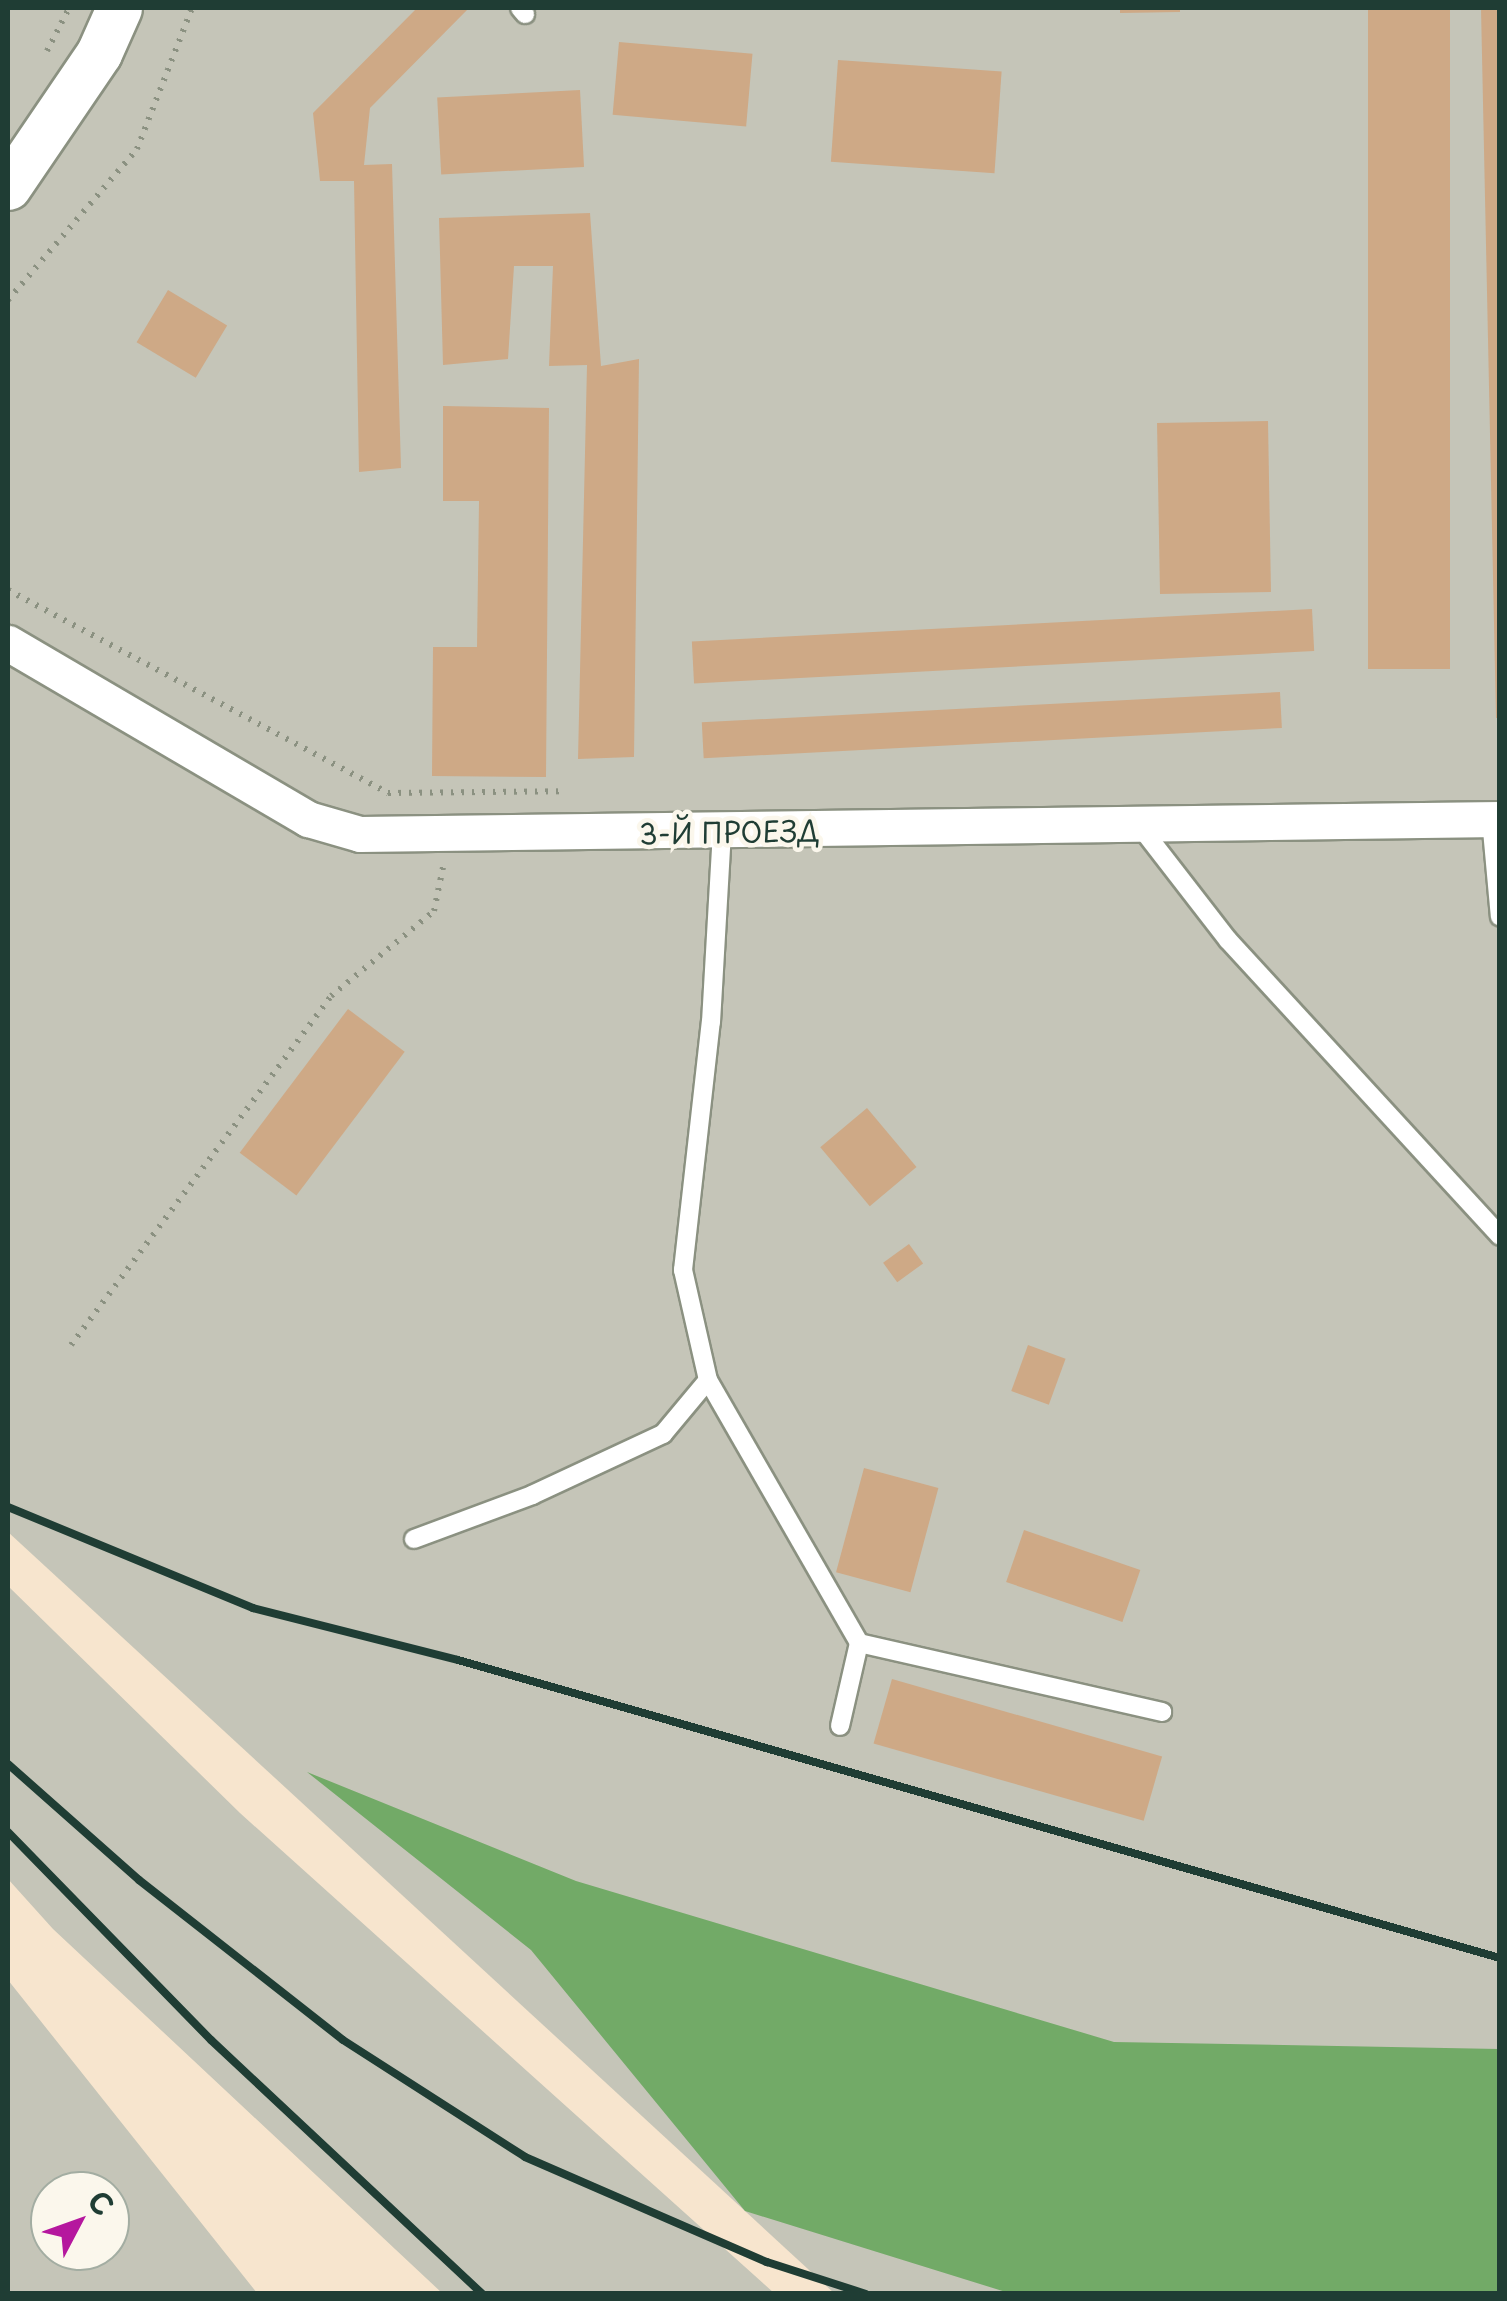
<!DOCTYPE html>
<html>
<head>
<meta charset="utf-8">
<style>
  body { margin:0 }
  #map { position:relative; width:1507px; height:2301px; overflow:hidden; background:#f7e5ce; font-family:"Playpen Sans",sans-serif }
  div>[style] { position:absolute }
  [style*='--x'] { left:calc(var(--x)*1px); top:calc(var(--y)*1px); width:calc(var(--w)*1px); rotate:calc(var(--a)*1deg) }
  .industrial>* { inset:0; background:#c5c5b8 }
  .forest>* { inset:0; background:#72aa67 }
  .building>* { inset:0; background:#cea986; transform-origin:0 0 }
  .path>* { height:6px; margin-top:-3px; transform-origin:0; background:repeating-linear-gradient(90deg,#8b9181 0 2.5px,transparent 0 10.5px) }
  .roads { filter:drop-shadow(2px 0 #8b9181) drop-shadow(-2px 0 #8b9181) drop-shadow(0 2px #8b9181) drop-shadow(0 -2px #8b9181) }
  .service>* { height:18px; margin:-9px; padding:0 9px; transform-origin:9px; border-radius:9px; background:#fff }
  .minor>* { height:35px; margin:-17.5px; padding:0 17.5px; transform-origin:17.5px; border-radius:17.5px; background:#fff }
  .tertiary>* { height:45px; margin:-22.5px; padding:0 22.5px; transform-origin:22.5px; border-radius:22.5px; background:#fff }
  .rail>* { height:8px; margin:-4px; padding:0 4px; transform-origin:4px; border-radius:4px; background:#1f3d34 }
  span { translate:-50% -50%; white-space:nowrap; text-align:center; line-height:1.15; -webkit-text-stroke:9px #fbf7ec; paint-order:stroke }
  .street-label { font-size:28px; color:#1f3d34 }
  .frame { position:absolute; inset:0; border:10px solid #1f3d34; pointer-events:none }
  .north { position:absolute; left:30px; top:2171px; width:100px; height:100px; box-sizing:border-box; background:#fbf7ec; border:2px solid #a3ada2; border-radius:50%; rotate:49deg; font-size:28px; font-weight:700; line-height:40px; text-align:center; color:#1f3d34 }
  .north::after { content:''; display:block; margin:auto; width:35px; height:45px; background:#b5179e; clip-path:polygon(50% 0,100% 100%,50% 72%,0 100%) }
</style>
</head>
<body>
<div id="map">
  <div class="industrial">
    <div style="clip-path:polygon(8px 8px,1499px 8px,1499px 2293px,834px 2293px,8px 1532px)"></div>
    <div style="clip-path:polygon(8px 1586px,240px 1813px,774px 2293px,442px 2293px,53px 1929px,8px 1879px)"></div>
    <div style="clip-path:polygon(evenodd,8px 1980px,257px 2293px,8px 2293px,8px 1980px,110px 2191px,110px 2251px,50px 2251px,50px 2191px,110px 2191px)"></div>
  </div>
  <div class="forest">
    <div style="clip-path:polygon(307px 1772px,576px 1881px,1114px 2042px,1499px 2049px,1499px 2293px,1009px 2293px,745px 2211px,531px 1950px)"></div>
  </div>
  <div class="building">
    <div style="clip-path:polygon(417px 8px,469px 8px,370px 108px,364px 165px,392px 164px,401px 468px,359px 472px,354px 181px,320px 181px,313px 113px)"></div>
    <div style="clip-path:polygon(1120px 8px,1180px 8px,1180px 12px,1120px 13px)"></div>
    <div style="left:1368px;top:8px;width:82px;height:661px"></div>
    <div style="clip-path:polygon(1481px 8px,1500px 8px,1500px 718px,1496px 718px)"></div>
    <div style="left:619px;top:42px;width:134px;height:73px;rotate:5deg"></div>
    <div style="left:838px;top:60px;width:164px;height:102px;rotate:4deg"></div>
    <div style="left:580px;top:90px;width:77px;height:143px;rotate:87deg"></div>
    <div style="clip-path:polygon(590px 213px,601px 366px,639px 359px,634px 757px,578px 759px,587px 365px,549px 366px,553px 266px,514px 266px,508px 359px,443px 365px,439px 218px)"></div>
    <div style="left:168px;top:290px;width:69px;height:61px;rotate:31deg"></div>
    <div style="clip-path:polygon(443px 406px,549px 408px,546px 777px,432px 776px,433px 647px,477px 647px,479px 501px,443px 501px)"></div>
    <div style="left:1268px;top:421px;width:171px;height:111px;rotate:89deg"></div>
    <div style="left:1312px;top:609px;width:42px;height:621px;rotate:87deg"></div>
    <div style="left:1280px;top:692px;width:36px;height:579px;rotate:87deg"></div>
    <div style="left:348px;top:1009px;width:71px;height:180px;rotate:37deg"></div>
    <div style="left:867px;top:1108px;width:77px;height:61px;rotate:50deg"></div>
    <div style="left:909px;top:1244px;width:24px;height:32px;rotate:54deg"></div>
    <div style="left:1028px;top:1345px;width:40px;height:49px;rotate:20deg"></div>
    <div style="left:864px;top:1468px;width:77px;height:108px;rotate:15deg"></div>
    <div style="left:1024px;top:1530px;width:123px;height:55px;rotate:19deg"></div>
    <div style="left:892px;top:1679px;width:281px;height:67px;rotate:16deg"></div>
  </div>
  <div class="path">
    <div style="--x:47;--y:51;--w:48;--a:-62.9"></div>
    <div style="--x:8;--y:300;--w:199;--a:-49.5"></div>
    <div style="--x:137;--y:149;--w:151;--a:-68.7"></div>
    <div style="--x:8;--y:590;--w:431;--a:28.1"></div>
    <div style="--x:388;--y:793;--w:178;--a:-0.6"></div>
    <div style="--x:71;--y:1345;--w:435;--a:-53.3"></div>
    <div style="--x:331;--y:996;--w:134;--a:-39.5"></div>
    <div style="--x:434;--y:911;--w:45;--a:-78.4"></div>
  </div>
  <div class="roads">
    <div class="service">
      <div style="--x:520;--y:8;--w:8;--a:50"></div>
      <div style="--x:1491;--y:819;--w:98;--a:84.8"></div>
      <div style="--x:1139;--y:825;--w:145;--a:52.3"></div>
      <div style="--x:1228;--y:940;--w:402;--a:47.4"></div>
      <div style="--x:708;--y:1380;--w:303;--a:60.1"></div>
      <div style="--x:859;--y:1643;--w:85;--a:102.9"></div>
      <div style="--x:414;--y:1539;--w:126;--a:-20.4"></div>
      <div style="--x:532;--y:1495;--w:145;--a:-25"></div>
      <div style="--x:663;--y:1434;--w:70;--a:-50.2"></div>
      <div style="--x:708;--y:1380;--w:113;--a:-102.8"></div>
      <div style="--x:683;--y:1270;--w:250;--a:-83.6"></div>
      <div style="--x:711;--y:1022;--w:190;--a:-86.7"></div>
      <div style="--x:859;--y:1643;--w:311;--a:12.8"></div>
    </div>
    <div class="minor">
      <div style="--x:8;--y:643;--w:348;--a:30.4"></div>
      <div style="--x:308;--y:819;--w:54;--a:16.1"></div>
      <div style="--x:360;--y:834;--w:1140;--a:-0.75"></div>
    </div>
    <div class="tertiary">
      <div style="--x:8;--y:187;--w:162;--a:-55.8"></div>
      <div style="--x:99;--y:53;--w:49;--a:-66"></div>
    </div>
  </div>
  <div class="rail">
    <div style="--x:8;--y:1507;--w:265;--a:22.4"></div>
    <div style="--x:253;--y:1608;--w:211;--a:14.2"></div>
    <div style="--x:458;--y:1660;--w:1084;--a:15.96"></div>
    <div style="--x:8;--y:1764;--w:175;--a:41.5"></div>
    <div style="--x:139;--y:1880;--w:259;--a:38.1"></div>
    <div style="--x:343;--y:2040;--w:216;--a:32.7"></div>
    <div style="--x:525;--y:2157;--w:264;--a:23.5"></div>
    <div style="--x:767;--y:2262;--w:104;--a:17.9"></div>
    <div style="--x:8;--y:1832;--w:291;--a:45.7"></div>
    <div style="--x:211;--y:2040;--w:371;--a:43.1"></div>
  </div>
  <div class="street-label">
    <span style="left:729px;top:832px;rotate:-1deg">3-Й ПРОЕЗД</span>
  </div>
  <div class="frame"></div>
  <div class="north">С</div>
</div>
</body>
</html>
